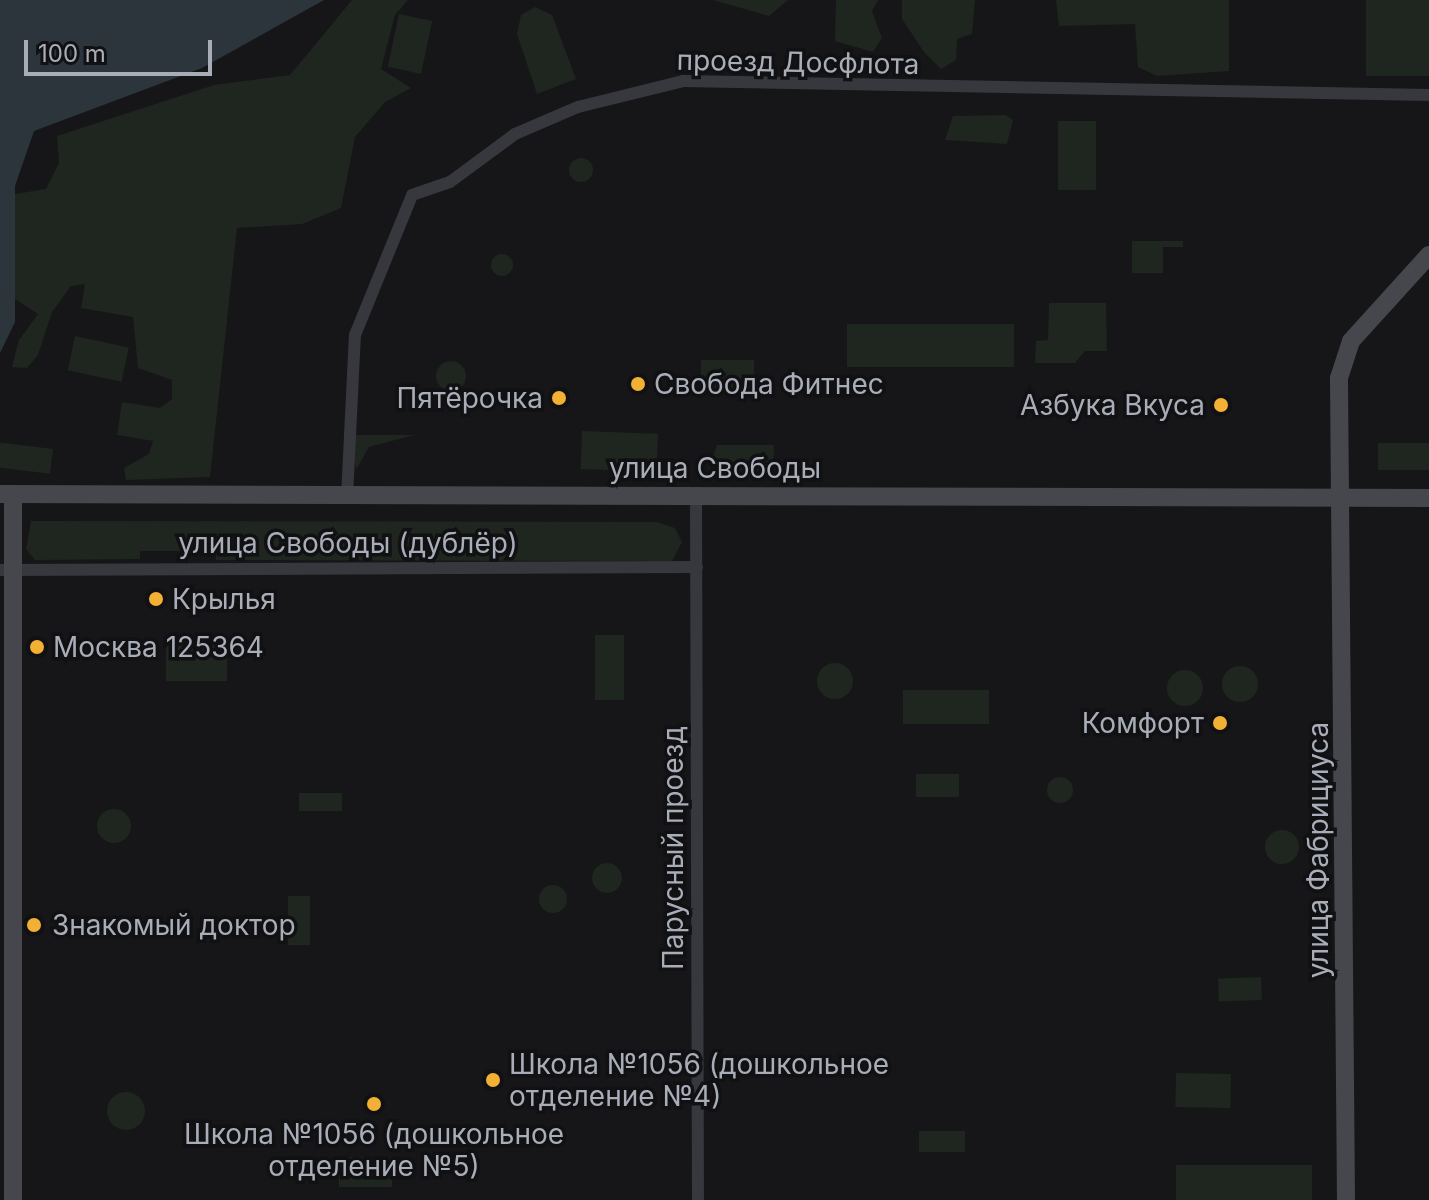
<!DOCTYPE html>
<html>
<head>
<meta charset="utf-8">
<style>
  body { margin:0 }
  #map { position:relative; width:1429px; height:1200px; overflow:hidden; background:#161618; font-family:Inter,sans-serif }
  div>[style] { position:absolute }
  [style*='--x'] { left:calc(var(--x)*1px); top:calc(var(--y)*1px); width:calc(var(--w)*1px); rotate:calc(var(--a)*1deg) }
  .green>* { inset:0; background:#1e261f; transform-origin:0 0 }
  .round { border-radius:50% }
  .water>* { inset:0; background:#2c353c }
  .street>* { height:12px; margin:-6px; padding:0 6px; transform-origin:6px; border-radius:6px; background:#37383d }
  .secondary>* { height:18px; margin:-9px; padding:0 9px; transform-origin:9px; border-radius:9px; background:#45474d }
  .dots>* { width:22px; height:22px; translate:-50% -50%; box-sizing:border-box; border:4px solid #111113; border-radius:50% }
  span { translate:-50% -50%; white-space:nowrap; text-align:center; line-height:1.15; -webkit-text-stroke:7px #111113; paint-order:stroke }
  .street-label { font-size:28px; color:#a8adb8 }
  .poi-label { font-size:28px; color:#a8adb8 }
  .left { translate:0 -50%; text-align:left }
  .right { translate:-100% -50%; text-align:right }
  .scale { position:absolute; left:24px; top:40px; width:188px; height:36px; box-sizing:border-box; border:4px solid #a8adb8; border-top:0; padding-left:10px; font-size:24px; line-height:28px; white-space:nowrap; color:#a8adb8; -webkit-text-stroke:6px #111113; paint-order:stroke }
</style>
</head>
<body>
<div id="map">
  <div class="green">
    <div style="clip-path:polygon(352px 0,408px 0,395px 15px,381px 69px,411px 88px,385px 102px,355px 137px,341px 208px,302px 224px,237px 228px,210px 477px,126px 480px,124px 468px,149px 454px,153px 441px,117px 435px,122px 402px,160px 408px,172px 399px,172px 380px,138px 368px,133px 317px,81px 308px,85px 284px,71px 286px,52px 312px,38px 355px,27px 368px,12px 367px,19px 340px,38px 314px,15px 299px,15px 194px,46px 189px,59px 163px,57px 136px,214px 85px,290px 75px)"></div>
    <div style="clip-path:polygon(713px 0,788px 0,769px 16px)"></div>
    <div style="clip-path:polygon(836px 0,878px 0,872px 11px,882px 38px,873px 52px,835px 41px)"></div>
    <div style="clip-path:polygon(902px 0,975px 0,972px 34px,957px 39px,956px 60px,941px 69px,924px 52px,902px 19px)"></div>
    <div style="clip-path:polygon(1056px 0,1229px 0,1229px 71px,1157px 76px,1138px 67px,1135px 24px,1059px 26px)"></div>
    <div style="left:1366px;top:0;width:63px;height:76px"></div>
    <div style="clip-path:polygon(535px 7px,552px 15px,576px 79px,537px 94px,517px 34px,521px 15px)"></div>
    <div style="left:399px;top:14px;width:34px;height:54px;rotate:12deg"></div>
    <div style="clip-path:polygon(1006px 115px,1013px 120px,1007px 144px,945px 140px,953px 116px)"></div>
    <div style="left:1058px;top:121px;width:38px;height:69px"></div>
    <div class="round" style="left:569px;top:158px;width:24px;height:24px"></div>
    <div style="clip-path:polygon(1132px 241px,1183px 241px,1183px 247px,1163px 247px,1163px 273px,1132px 273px)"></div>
    <div class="round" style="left:491px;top:254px;width:22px;height:22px"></div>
    <div style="clip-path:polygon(1049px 303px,1106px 303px,1107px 351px,1085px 351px,1075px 363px,1035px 363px,1036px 341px,1048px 340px)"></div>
    <div style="left:1014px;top:324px;width:43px;height:167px;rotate:90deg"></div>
    <div style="left:75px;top:336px;width:55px;height:35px;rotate:12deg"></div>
    <div style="left:701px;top:360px;width:53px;height:28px"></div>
    <div class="round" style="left:436px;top:361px;width:30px;height:30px"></div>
    <div style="left:582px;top:431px;width:76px;height:38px;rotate:2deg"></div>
    <div style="clip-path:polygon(352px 435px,414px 435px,369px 447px,356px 470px)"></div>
    <div style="left:1429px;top:443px;width:27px;height:51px;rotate:90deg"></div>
    <div style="clip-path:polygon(717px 445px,774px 445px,773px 470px,708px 471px)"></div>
    <div style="left:53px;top:449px;width:25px;height:53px;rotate:97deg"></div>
    <div style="clip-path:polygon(31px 521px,657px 522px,675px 528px,682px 542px,672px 561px,216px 560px,215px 551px,140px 551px,140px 559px,35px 560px,26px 549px)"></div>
    <div style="left:595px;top:635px;width:29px;height:65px"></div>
    <div style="left:166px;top:645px;width:61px;height:36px"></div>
    <div class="round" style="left:817px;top:663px;width:36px;height:36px"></div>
    <div class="round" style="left:1222px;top:666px;width:36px;height:36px"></div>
    <div class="round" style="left:1167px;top:670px;width:36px;height:36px"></div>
    <div style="left:903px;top:690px;width:86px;height:34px"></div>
    <div style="left:916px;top:774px;width:43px;height:23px"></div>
    <div class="round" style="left:1047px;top:777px;width:26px;height:26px"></div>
    <div style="left:299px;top:793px;width:43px;height:18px"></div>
    <div class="round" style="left:97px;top:809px;width:34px;height:34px"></div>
    <div class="round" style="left:1265px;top:830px;width:34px;height:34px"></div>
    <div class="round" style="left:592px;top:863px;width:30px;height:30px"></div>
    <div class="round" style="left:539px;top:885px;width:28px;height:28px"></div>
    <div style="left:288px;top:896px;width:22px;height:49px"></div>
    <div style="left:1261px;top:977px;width:23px;height:43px;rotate:88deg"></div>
    <div style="left:1176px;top:1073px;width:55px;height:34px;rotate:1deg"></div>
    <div class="round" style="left:107px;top:1092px;width:38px;height:38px"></div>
    <div style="left:919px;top:1131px;width:46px;height:21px"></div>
    <div style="left:339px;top:1157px;width:53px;height:30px"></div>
    <div style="left:1312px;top:1165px;width:35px;height:136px;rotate:90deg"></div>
  </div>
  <div class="water">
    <div style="clip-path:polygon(0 0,324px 0,202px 68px,34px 131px,15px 186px,15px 322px,0 353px)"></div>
  </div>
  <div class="street">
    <div style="--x:696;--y:496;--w:704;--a:89.84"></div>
    <div style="--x:347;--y:497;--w:162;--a:-87.2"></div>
    <div style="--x:355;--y:335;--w:151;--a:-67.8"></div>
    <div style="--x:412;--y:195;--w:40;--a:-18.9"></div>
    <div style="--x:450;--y:182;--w:81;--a:-36.4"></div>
    <div style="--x:515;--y:134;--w:69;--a:-23.2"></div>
    <div style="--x:578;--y:107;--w:108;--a:-13.9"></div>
    <div style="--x:683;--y:81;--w:746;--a:1.08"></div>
    <div style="--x:0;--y:570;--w:697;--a:-0.25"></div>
  </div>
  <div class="secondary">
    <div style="--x:0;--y:494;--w:1429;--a:0.16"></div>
    <div style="--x:13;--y:494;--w:706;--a:90"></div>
    <div style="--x:1346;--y:1200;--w:822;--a:-90.49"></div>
    <div style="--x:1339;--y:378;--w:39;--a:-72"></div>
    <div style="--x:1351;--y:341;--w:116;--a:-47.8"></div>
  </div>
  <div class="dots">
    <div style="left:638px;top:384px;background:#f2b134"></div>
    <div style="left:559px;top:398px;background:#f2b134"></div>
    <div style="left:1221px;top:405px;background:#f2b134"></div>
    <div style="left:156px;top:599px;background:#f2b134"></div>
    <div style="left:37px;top:647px;background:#f2b134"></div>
    <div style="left:1220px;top:723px;background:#f2b134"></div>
    <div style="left:34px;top:925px;background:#f2b134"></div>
    <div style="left:493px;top:1080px;background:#f2b134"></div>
    <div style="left:374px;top:1104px;background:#f2b134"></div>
  </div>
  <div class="street-label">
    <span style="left:798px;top:62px;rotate:1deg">проезд Досфлота</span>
    <span style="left:715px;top:468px">улица Свободы</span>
    <span style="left:348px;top:543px">улица Свободы (дублёр)</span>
    <span style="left:673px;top:848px;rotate:-90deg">Парусный проезд</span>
    <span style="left:1318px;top:850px;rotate:-90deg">улица Фабрициуса</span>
  </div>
  <div class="poi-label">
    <span class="left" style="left:654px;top:384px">Свобода Фитнес</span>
    <span class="right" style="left:543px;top:398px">Пятёрочка</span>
    <span class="right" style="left:1205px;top:405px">Азбука Вкуса</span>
    <span class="left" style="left:172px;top:599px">Крылья</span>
    <span class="left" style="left:53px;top:647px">Москва 125364</span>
    <span class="right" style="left:1204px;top:723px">Комфорт</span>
    <span class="left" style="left:52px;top:925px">Знакомый доктор</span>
    <span class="left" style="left:509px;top:1080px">Школа №1056 (дошкольное<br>отделение №4)</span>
    <span style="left:374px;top:1150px">Школа №1056 (дошкольное<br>отделение №5)</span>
  </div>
  <div class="scale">100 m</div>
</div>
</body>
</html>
